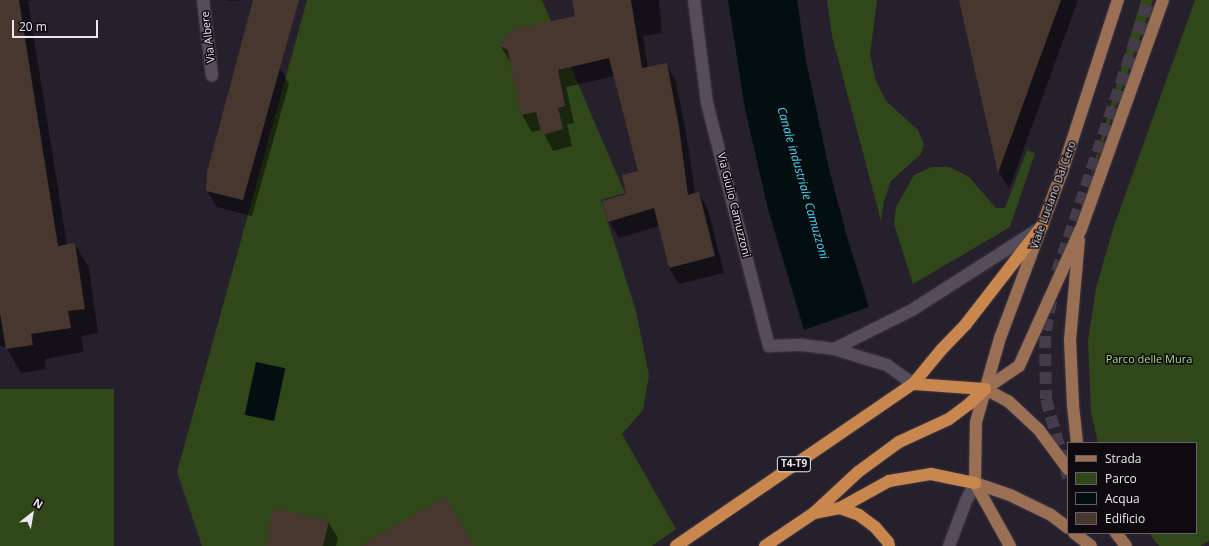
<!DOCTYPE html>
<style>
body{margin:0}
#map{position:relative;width:1209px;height:546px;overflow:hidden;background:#261f2c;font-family:"Open Sans",sans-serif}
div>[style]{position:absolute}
.green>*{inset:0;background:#304719;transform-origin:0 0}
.water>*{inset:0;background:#020e10;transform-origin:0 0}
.shadow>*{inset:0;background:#0007}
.building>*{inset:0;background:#48372f}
.primary-tunnel>*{height:12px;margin-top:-6px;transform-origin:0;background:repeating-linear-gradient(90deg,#443d49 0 12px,transparent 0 18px)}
.roads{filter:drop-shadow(0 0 1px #403a45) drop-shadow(0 0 1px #403a45)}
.street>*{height:12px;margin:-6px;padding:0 6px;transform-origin:6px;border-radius:6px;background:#554d5c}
.secondary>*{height:12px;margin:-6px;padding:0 6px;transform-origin:6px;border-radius:6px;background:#554d5c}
.primary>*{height:12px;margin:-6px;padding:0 6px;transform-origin:6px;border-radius:6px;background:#9b6f53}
.highway>*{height:12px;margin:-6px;padding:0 6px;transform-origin:6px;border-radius:6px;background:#c9864d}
span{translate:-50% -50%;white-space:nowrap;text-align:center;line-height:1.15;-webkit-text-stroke:3px #0e0a10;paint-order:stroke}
.shield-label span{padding:1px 3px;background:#0e0a10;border:1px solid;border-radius:3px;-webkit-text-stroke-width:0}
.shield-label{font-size:10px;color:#ece7f0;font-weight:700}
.street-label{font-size:11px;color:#ece7f0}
.park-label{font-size:11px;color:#a9db7d}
.water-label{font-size:12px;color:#38def5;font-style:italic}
.legend{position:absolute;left:1067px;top:442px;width:130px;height:92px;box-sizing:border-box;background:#0e0a10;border:1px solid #67626a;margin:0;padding:5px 7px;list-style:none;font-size:12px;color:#ece7f0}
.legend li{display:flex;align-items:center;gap:8px;height:20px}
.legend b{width:20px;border:1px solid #67626a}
.north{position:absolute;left:12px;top:494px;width:40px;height:40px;-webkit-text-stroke:3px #0e0a10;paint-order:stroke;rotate:31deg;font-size:11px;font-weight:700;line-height:16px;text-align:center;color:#ece7f0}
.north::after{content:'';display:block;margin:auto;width:14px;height:18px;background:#ece7f0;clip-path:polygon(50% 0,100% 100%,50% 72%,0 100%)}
.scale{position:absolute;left:12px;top:20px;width:86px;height:18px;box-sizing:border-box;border:2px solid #ece7f0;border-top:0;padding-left:5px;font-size:12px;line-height:14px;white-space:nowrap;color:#ece7f0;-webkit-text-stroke:3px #0e0a10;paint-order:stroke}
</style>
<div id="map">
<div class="green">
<div style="clip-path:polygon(307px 0,542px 0,625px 193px,601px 200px,636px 311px,649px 375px,643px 410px,622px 434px,676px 529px,652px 546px,202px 546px,177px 472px)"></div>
<div style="clip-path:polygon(827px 0,877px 0,870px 55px,876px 81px,886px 101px,918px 130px,924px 144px,921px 154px,891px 181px,884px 201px,881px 221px,832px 36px)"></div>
<div style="clip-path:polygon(1141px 0,1153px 0,1087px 188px,1132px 31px)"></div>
<div style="clip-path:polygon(1195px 0,1209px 0,1209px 541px,1200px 546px,1159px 546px,1149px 533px,1196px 533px,1196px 443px,1098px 443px,1091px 413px,1088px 341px,1096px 288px,1113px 229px)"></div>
<div style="clip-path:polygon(1027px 150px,1035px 153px,1010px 227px,913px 284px,894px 224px,896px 207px,914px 175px,932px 167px,950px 167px,969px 177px,996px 208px,1005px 208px)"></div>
<div style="left:114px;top:389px;width:157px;height:115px;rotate:90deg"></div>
</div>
<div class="water">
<div style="clip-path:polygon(728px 0,797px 0,806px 61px,829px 169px,847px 237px,869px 307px,804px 330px,768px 209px,745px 109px)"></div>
<div style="left:256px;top:362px;width:30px;height:54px;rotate:12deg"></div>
</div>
<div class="shadow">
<div style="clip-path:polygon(0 0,36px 0,28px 1px,67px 245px,75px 244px,89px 268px,98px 333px,81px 336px,84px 352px,45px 359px,46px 369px,21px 373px,6px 347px,0 346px)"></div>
<div style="clip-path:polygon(226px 0,242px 0,227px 1px)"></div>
<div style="clip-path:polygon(254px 0,273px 0,280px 68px,289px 84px,252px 216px,217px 207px,207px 191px)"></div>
<div style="clip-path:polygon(573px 0,659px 0,662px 33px,643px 36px,648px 68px,666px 64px,676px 81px,688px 144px,695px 194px,699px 193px,708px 210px,724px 273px,679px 284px,669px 268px,659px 226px,619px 238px,609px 221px,640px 172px,615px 76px,566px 87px,574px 123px,567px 124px,572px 146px,553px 151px,542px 130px,532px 132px,522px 115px,511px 63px,500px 45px,576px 17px)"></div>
<div style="clip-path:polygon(960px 0,1078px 0,1009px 189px,999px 172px)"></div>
<div style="clip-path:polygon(328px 522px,338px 538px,336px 546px,266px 546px)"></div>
</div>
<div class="building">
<div style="clip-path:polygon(0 0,19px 0,58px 246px,75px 243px,85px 309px,68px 311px,71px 328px,31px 334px,33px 345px,6px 349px,0 313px)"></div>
<div style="clip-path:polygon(253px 0,299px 0,243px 200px,206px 191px,207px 172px)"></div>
<div style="clip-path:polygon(572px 0,631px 0,642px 68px,667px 63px,679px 127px,688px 195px,699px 192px,715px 256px,669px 268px,654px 208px,608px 222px,602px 201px,626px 194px,622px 175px,638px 171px,609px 58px,558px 70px,565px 106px,558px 108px,563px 129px,542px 135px,536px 112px,521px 115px,508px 50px,499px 45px,512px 30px,575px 16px)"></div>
<div style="clip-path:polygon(959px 0,1061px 0,998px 173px)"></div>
<div style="clip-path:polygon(445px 497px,474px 546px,360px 546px)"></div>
<div style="clip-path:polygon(274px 508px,329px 521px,323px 546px,265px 546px)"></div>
</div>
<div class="primary-tunnel">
<div style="left:1057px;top:272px;width:287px;rotate:-71.3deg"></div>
<div style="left:1051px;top:301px;width:36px;rotate:100deg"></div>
<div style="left:1045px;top:336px;width:63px;rotate:89.1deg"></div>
<div style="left:1046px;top:399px;width:82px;rotate:74.4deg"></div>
</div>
<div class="roads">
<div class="street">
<div style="left:203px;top:0;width:76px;rotate:83.2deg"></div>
<div style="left:694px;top:0;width:104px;rotate:82.8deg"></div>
<div style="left:707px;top:103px;width:251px;rotate:75.7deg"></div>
<div style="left:769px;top:346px;width:33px;rotate:-2deg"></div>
<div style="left:802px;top:345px;width:32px;rotate:7deg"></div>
<div style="left:834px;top:349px;width:55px;rotate:16.8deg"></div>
<div style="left:887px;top:365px;width:32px;rotate:36deg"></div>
<div style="left:834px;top:349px;width:87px;rotate:-26.6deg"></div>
<div style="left:912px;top:310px;width:152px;rotate:-32.6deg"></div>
</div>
<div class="secondary">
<div style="left:949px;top:546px;width:48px;rotate:-69.3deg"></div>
<div style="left:966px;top:501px;width:20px;rotate:-63deg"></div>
</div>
<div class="primary">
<div style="left:985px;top:389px;width:41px;rotate:-34.1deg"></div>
<div style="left:1019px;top:366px;width:150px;rotate:-65.7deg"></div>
<div style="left:1081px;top:229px;width:243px;rotate:-70.3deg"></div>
<div style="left:985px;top:389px;width:26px;rotate:28deg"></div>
<div style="left:1008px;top:401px;width:42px;rotate:43.1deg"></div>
<div style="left:1039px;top:430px;width:49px;rotate:53.4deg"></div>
<div style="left:1077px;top:443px;width:39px;rotate:-96deg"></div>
<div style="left:1073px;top:404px;width:64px;rotate:-92.7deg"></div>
<div style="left:1070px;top:340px;width:100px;rotate:-84.9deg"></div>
<div style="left:975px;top:483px;width:37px;rotate:19deg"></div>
<div style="left:1010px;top:495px;width:46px;rotate:26deg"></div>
<div style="left:1051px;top:515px;width:21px;rotate:37deg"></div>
<div style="left:1074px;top:533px;width:21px;rotate:37deg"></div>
<div style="left:1116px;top:533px;width:16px;rotate:52deg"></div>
<div style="left:1010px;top:546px;width:72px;rotate:-119.1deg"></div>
<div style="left:975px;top:483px;width:61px;rotate:-89.1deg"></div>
<div style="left:976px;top:422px;width:87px;rotate:-74.1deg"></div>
<div style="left:1000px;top:338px;width:177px;rotate:-69.5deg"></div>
<div style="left:1062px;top:172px;width:181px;rotate:-72deg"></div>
</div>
<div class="highway">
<div style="left:913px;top:384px;width:72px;rotate:4deg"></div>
<div style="left:840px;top:508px;width:20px;rotate:20deg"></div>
<div style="left:859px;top:515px;width:20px;rotate:37deg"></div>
<div style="left:875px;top:527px;width:20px;rotate:49deg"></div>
<div style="left:888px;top:542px;width:4px;rotate:76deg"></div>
<div style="left:814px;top:513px;width:60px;rotate:-43deg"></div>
<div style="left:858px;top:472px;width:51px;rotate:-36.2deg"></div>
<div style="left:899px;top:442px;width:55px;rotate:-24.7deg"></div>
<div style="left:949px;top:419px;width:25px;rotate:-37deg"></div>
<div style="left:969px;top:404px;width:22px;rotate:-43deg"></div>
<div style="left:676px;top:546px;width:287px;rotate:-34.4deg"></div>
<div style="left:913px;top:384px;width:45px;rotate:-50.4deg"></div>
<div style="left:942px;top:349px;width:35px;rotate:-46deg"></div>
<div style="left:966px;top:324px;width:124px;rotate:-52.2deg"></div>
<div style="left:765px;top:546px;width:59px;rotate:-34deg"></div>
<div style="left:814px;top:513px;width:26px;rotate:-11deg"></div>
<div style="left:840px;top:508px;width:56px;rotate:-28.9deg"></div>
<div style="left:889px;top:481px;width:43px;rotate:-9.5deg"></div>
<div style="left:931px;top:474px;width:45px;rotate:11.6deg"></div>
</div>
</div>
<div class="shield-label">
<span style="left:794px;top:464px">T4-T9</span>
</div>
<div class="street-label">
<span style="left:208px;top:37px;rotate:-97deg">Via Albere</span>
<span style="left:1053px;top:195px;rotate:-70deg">Viale Luciano Dal Cero</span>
<span style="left:734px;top:205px;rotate:76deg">Via Giulio Camuzzoni</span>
</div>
<div class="park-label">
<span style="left:1149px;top:359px">Parco delle Mura</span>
</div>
<div class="water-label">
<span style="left:803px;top:183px;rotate:74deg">Canale industriale Camuzzoni</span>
</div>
<ul class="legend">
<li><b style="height:5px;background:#9b6f53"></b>Strada</li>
<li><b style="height:11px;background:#304719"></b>Parco</li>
<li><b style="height:11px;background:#020e10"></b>Acqua</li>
<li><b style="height:11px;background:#48372f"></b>Edificio</li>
</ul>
<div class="north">N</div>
<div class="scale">20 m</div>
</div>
